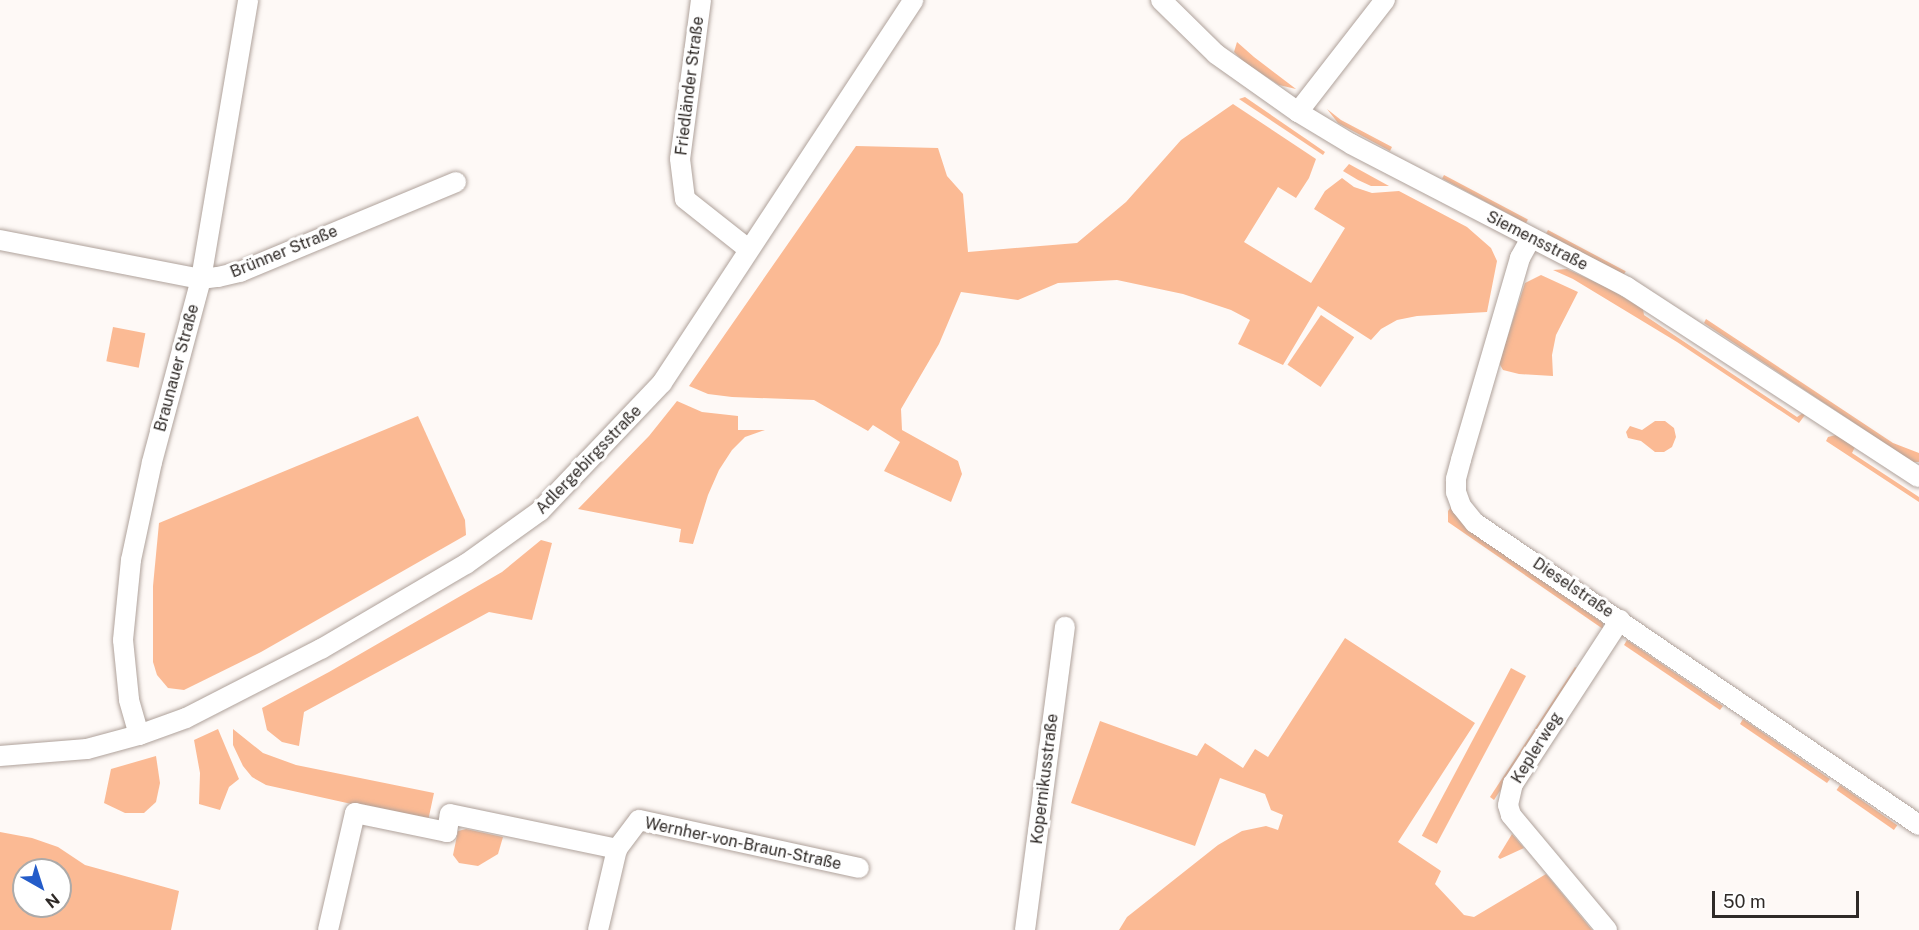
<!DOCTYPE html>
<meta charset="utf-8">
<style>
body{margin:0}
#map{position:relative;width:1919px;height:930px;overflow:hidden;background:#fef9f6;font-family:"Public Sans",sans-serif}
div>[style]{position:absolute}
.green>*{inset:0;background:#fbba94;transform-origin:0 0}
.roads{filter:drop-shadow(0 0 2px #afa29b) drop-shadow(0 0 2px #afa29b)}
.minor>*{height:20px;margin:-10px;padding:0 10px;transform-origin:10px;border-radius:10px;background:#fff}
span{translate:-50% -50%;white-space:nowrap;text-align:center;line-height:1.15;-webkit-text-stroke:6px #fff;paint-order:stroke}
.street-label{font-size:16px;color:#2f2a27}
.north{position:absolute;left:12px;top:858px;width:60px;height:60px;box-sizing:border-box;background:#fff;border:2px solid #acaaa9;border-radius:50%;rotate:141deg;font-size:16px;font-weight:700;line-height:24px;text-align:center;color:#2f2a27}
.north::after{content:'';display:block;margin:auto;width:21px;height:27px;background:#245cc9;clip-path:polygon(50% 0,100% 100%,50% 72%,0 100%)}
.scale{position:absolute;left:1712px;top:891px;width:147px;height:27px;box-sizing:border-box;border:3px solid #2f2a27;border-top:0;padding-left:8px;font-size:18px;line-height:21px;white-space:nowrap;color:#2f2a27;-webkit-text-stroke:4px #fff;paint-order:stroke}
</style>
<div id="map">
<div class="green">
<div style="clip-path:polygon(1237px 42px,1254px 57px,1296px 89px,1279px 85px,1244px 62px,1234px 52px)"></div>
<div style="clip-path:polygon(1245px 97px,1325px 152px,1323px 155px,1239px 99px)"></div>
<div style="clip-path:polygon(1233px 104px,1316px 159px,1309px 178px,1296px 198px,1278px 187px,1244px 242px,1311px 283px,1345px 228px,1314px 209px,1325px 191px,1342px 178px,1354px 187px,1372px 193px,1399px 191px,1467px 227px,1491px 248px,1497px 261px,1487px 312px,1417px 316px,1397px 320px,1381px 329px,1371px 340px,1318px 306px,1283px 365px,1238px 344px,1250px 320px,1231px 310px,1183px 294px,1117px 280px,1058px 283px,1018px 300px,961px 292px,939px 344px,901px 409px,902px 430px,958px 461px,962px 474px,951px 502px,884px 471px,900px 442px,873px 425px,868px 431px,814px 400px,732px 397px,708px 394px,689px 386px,856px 146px,938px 148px,947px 176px,963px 194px,968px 252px,1077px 243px,1126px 202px,1181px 140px)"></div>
<div style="clip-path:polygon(1327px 109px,1341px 120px,1392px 147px,1390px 151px,1338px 123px)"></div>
<div style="clip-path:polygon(1349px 164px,1389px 186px,1371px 186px,1358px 180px,1343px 171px)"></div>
<div style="left:1444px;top:175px;width:95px;height:4px;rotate:28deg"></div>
<div style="left:1548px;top:230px;width:88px;height:4px;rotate:28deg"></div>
<div style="clip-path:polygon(1567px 269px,1608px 288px,1643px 309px,1644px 315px,1797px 417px,1803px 413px,1805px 415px,1799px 423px,1677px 342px,1573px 279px,1553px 270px)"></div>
<div style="clip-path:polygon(1541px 275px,1578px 292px,1556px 335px,1552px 355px,1553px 376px,1519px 374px,1503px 370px,1499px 363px,1525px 283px)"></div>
<div style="left:1321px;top:315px;width:40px;height:60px;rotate:34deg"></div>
<div style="clip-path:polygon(1706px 319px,1893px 443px,1919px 453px,1919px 462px,1913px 462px,1704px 323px)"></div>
<div style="left:113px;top:327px;width:33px;height:35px;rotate:11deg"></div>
<div style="clip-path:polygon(677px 401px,702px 412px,738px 416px,738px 430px,765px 430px,745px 437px,732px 450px,719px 470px,708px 495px,693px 544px,679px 542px,681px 529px,578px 509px,649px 436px)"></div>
<div style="clip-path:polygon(418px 416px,465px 520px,466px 535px,261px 652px,184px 690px,168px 688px,157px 675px,153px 662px,153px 586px,159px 523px)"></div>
<div style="clip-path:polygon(1655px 421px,1665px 421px,1674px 428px,1676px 437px,1672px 447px,1664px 452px,1655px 452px,1641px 441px,1628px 438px,1626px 432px,1630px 426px,1642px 430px)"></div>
<div style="clip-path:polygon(1836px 435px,1855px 447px,1852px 453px,1919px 497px,1919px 502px,1826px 441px,1828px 437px)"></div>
<div style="clip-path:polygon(1451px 507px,1466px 528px,1603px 623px,1603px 629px,1448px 522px,1448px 511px)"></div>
<div style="clip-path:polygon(541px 540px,552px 543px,532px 620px,489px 612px,304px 712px,299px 746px,282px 742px,267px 730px,262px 708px,329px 672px,502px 572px)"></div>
<div style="clip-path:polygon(1345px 638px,1475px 723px,1398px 842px,1441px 871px,1435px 884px,1464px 915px,1474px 917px,1546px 874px,1592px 930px,1119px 930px,1127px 917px,1218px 845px,1242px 831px,1266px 826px,1278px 830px,1283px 815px,1271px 810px,1265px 794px,1220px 778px,1195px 846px,1071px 803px,1100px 721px,1197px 756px,1205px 743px,1243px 768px,1255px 749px,1268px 757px)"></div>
<div style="clip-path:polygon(1627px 640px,1723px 706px,1720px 710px,1624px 645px)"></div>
<div style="clip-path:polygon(1575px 667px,1580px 670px,1494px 800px,1490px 797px)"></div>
<div style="left:1511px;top:668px;width:17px;height:190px;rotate:28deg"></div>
<div style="clip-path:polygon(1743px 719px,1830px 779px,1827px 783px,1740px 724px)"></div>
<div style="clip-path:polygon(218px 729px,239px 779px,229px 787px,220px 810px,199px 804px,200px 773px,194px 740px)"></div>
<div style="clip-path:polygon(233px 729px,263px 753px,296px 765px,434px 793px,428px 821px,266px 785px,252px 777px,243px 766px,233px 745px)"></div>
<div style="clip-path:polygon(156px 756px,160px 783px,156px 802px,144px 813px,125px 813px,104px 803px,111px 769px)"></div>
<div style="left:1840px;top:785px;width:70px;height:6px;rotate:35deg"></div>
<div style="clip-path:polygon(466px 829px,503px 837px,498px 854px,478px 866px,459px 863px,453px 855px,458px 831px)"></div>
<div style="clip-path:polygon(evenodd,0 832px,32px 838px,58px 847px,85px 865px,179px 891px,171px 930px,0 930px,0 832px,24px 870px,60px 870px,60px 906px,24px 906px,24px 870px)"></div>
<div style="clip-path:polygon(1512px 834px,1524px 848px,1500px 859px,1498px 857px)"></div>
</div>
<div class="roads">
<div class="minor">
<div style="left:701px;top:0;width:160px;rotate:97.5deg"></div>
<div style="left:680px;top:159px;width:40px;rotate:82.9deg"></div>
<div style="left:685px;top:199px;width:80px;rotate:38.4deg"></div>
<div style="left:1161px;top:0;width:77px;rotate:44.5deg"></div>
<div style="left:1216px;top:54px;width:100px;rotate:35.3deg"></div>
<div style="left:1298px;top:112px;width:62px;rotate:31.1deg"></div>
<div style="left:1351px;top:144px;width:311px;rotate:27.4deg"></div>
<div style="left:1627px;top:287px;width:348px;rotate:33.1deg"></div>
<div style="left:1298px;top:112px;width:142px;rotate:-52.2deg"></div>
<div style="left:1531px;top:238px;width:23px;rotate:119deg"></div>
<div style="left:1520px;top:258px;width:210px;rotate:106.3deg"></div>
<div style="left:1461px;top:460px;width:20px;rotate:105deg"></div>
<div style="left:1456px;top:479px;width:13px;rotate:90deg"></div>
<div style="left:1456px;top:492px;width:15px;rotate:70deg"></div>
<div style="left:1461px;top:506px;width:22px;rotate:51deg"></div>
<div style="left:1475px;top:523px;width:537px;rotate:34.22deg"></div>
<div style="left:0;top:240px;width:205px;rotate:11deg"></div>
<div style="left:201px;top:279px;width:17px;rotate:-7deg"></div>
<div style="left:218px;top:277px;width:23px;rotate:-13deg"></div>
<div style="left:240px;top:272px;width:234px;rotate:-22.6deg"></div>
<div style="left:139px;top:735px;width:37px;rotate:-106deg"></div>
<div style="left:129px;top:699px;width:59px;rotate:-95.8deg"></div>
<div style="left:123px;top:640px;width:80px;rotate:-84.3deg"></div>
<div style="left:131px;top:560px;width:100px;rotate:-77.9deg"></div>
<div style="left:152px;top:462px;width:189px;rotate:-75deg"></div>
<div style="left:201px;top:279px;width:283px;rotate:-80.4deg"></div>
<div style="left:0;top:756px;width:87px;rotate:-4.6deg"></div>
<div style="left:87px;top:749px;width:54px;rotate:-15.1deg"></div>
<div style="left:139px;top:735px;width:50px;rotate:-19.9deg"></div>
<div style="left:186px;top:718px;width:152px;rotate:-27.1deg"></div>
<div style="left:321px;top:649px;width:168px;rotate:-30.4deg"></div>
<div style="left:466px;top:564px;width:91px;rotate:-35.6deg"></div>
<div style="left:540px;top:511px;width:177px;rotate:-46.4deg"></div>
<div style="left:662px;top:383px;width:458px;rotate:-56.7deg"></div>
<div style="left:328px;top:930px;width:120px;rotate:-77deg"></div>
<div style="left:355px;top:813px;width:94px;rotate:11.7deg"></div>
<div style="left:447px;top:832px;width:18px;rotate:-81deg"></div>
<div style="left:450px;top:814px;width:171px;rotate:11.8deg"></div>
<div style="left:598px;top:930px;width:83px;rotate:-76.8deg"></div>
<div style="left:617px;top:849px;width:36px;rotate:-53deg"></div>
<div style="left:639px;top:820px;width:225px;rotate:12.3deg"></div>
<div style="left:1025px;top:930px;width:306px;rotate:-82.5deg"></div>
<div style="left:1607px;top:930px;width:150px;rotate:-129.9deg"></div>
<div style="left:1511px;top:815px;width:10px;rotate:-107deg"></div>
<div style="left:1508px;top:805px;width:22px;rotate:-77deg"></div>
<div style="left:1513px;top:784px;width:196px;rotate:-56.9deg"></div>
</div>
</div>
<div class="street-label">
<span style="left:690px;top:86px;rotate:-83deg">Friedländer Straße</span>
<span style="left:1537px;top:241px;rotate:27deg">Siemensstraße</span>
<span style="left:284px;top:252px;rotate:-22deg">Brünner Straße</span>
<span style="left:177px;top:368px;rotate:-75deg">Braunauer Straße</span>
<span style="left:589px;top:460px;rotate:-46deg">Adlergebirgsstraße</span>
<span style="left:1573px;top:588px;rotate:34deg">Dieselstraße</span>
<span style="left:1537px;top:748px;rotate:-58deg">Keplerweg</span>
<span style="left:1045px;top:779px;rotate:-83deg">Kopernikusstraße</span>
<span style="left:743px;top:844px;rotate:12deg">Wernher-von-Braun-Straße</span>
</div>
<div class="north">N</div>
<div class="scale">50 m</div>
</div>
